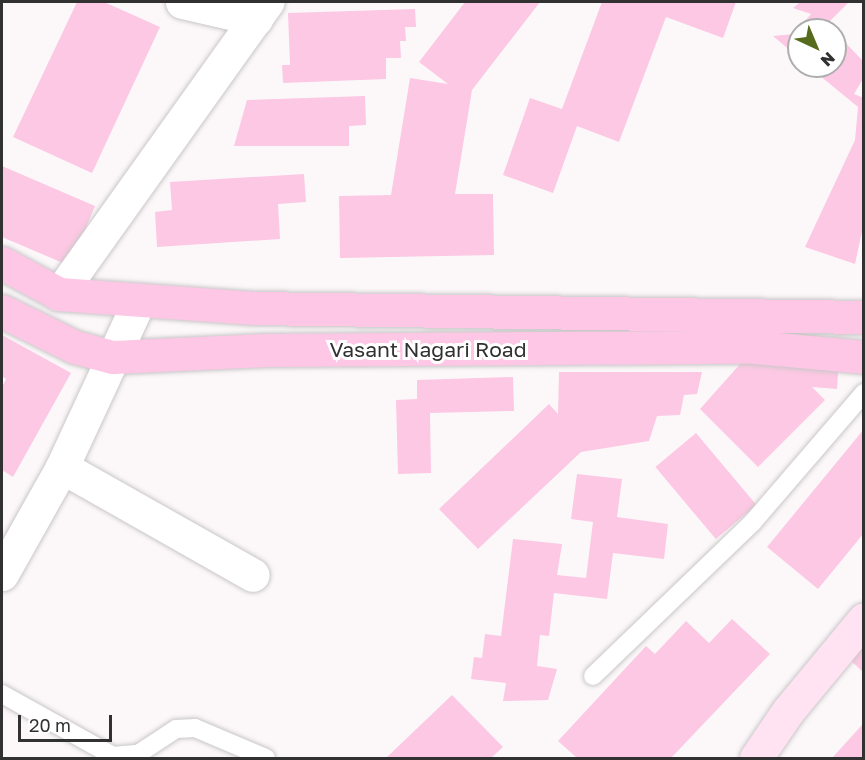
<!DOCTYPE html>
<style>
body{margin:0}
#map{position:relative;width:865px;height:760px;overflow:hidden;background:#fcf8fa;font-family:"Golos Text",sans-serif}
div>[style]{position:absolute}
.building>*{inset:0;background:#fcc8e3;transform-origin:0 0}
.roads{filter:drop-shadow(0 0 2px #cac7c8) drop-shadow(0 0 2px #cac7c8)}
.lane>*{height:18px;margin:-9px;padding:0 9px;transform-origin:9px;border-radius:9px;background:#fff}
.street>*{height:33px;margin:-16.5px;padding:0 16.5px;transform-origin:16.5px;border-radius:16.5px;background:#fff}
.secondary>*{height:33px;margin:-16.5px;padding:0 16.5px;transform-origin:16.5px;border-radius:16.5px;background:#ffe3f2}
.primary>*{height:33px;margin:-16.5px;padding:0 16.5px;transform-origin:16.5px;border-radius:16.5px;background:#fec7e6}
span{translate:-50% -50%;white-space:nowrap;text-align:center;line-height:1.15;-webkit-text-stroke:6px #fff;paint-order:stroke}
.street-label{font-size:21px;color:#323131}
.frame{position:absolute;inset:0;border:3px solid #323131;pointer-events:none}
.north{position:absolute;left:787px;top:18px;width:60px;height:60px;box-sizing:border-box;background:#fff;border:2px solid #adadad;border-radius:50%;rotate:136deg;font-size:16px;font-weight:700;line-height:24px;text-align:center;color:#323131}
.north::after{content:'';display:block;margin:auto;width:21px;height:27px;background:#566c1c;clip-path:polygon(50% 0,100% 100%,50% 72%,0 100%)}
.scale{position:absolute;left:18px;top:715px;width:94px;height:27px;box-sizing:border-box;border:3px solid #323131;border-top:0;padding-left:8px;font-size:18px;line-height:21px;white-space:nowrap;color:#323131;-webkit-text-stroke:4px #fff;paint-order:stroke}
</style>
<div id="map">
<div class="building">
<div style="clip-path:polygon(77px 2px,104px 2px,160px 27px,92px 173px,13px 137px)"></div>
<div style="clip-path:polygon(465px 2px,540px 2px,472px 90px,455px 194px,493px 194px,494px 255px,340px 258px,339px 196px,391px 195px,410px 78px,448px 84px,419px 62px)"></div>
<div style="clip-path:polygon(602px 2px,736px 2px,723px 38px,666px 17px,619px 142px,577px 126px,553px 193px,503px 175px,530px 98px,562px 109px)"></div>
<div style="clip-path:polygon(800px 2px,849px 2px,827px 24px,833px 30px,799px 30px,799px 58px,773px 36px,794px 34px,811px 14px,793px 8px)"></div>
<div style="clip-path:polygon(415px 9px,416px 27px,405px 27px,406px 41px,400px 41px,401px 58px,386px 58px,386px 79px,283px 83px,282px 65px,290px 65px,288px 13px)"></div>
<div style="clip-path:polygon(835px 32px,864px 62px,864px 77px,854px 94px,864px 98px,864px 222px,855px 264px,805px 247px,855px 140px,858px 107px,808px 66px,835px 66px)"></div>
<div style="clip-path:polygon(365px 96px,366px 125px,349px 126px,349px 146px,234px 146px,247px 100px)"></div>
<div style="clip-path:polygon(2px 166px,95px 206px,70px 266px,2px 237px)"></div>
<div style="clip-path:polygon(304px 174px,306px 202px,278px 204px,280px 239px,157px 247px,155px 212px,172px 210px,170px 182px)"></div>
<div style="clip-path:polygon(2px 335px,71px 373px,13px 477px,2px 470px,2px 387px,6px 379px,2px 376px)"></div>
<div style="clip-path:polygon(839px 360px,837px 389px,812px 387px,825px 400px,758px 467px,700px 409px,741px 363px)"></div>
<div style="clip-path:polygon(559px 372px,702px 372px,697px 394px,684px 395px,680px 415px,657px 416px,649px 441px,581px 452px,478px 549px,439px 509px,549px 404px,558px 414px)"></div>
<div style="clip-path:polygon(513px 377px,514px 411px,430px 413px,431px 473px,398px 474px,396px 400px,417px 399px,417px 380px)"></div>
<div style="clip-path:polygon(864px 429px,864px 533px,818px 589px,767px 547px)"></div>
<div style="left:696px;top:433px;width:94px;height:53px;rotate:50deg"></div>
<div style="clip-path:polygon(577px 474px,622px 479px,617px 517px,668px 524px,664px 559px,613px 553px,607px 599px,554px 593px,549px 636px,540px 635px,537px 666px,557px 669px,548px 700px,503px 701px,506px 683px,471px 679px,474px 657px,482px 658px,485px 634px,501px 636px,513px 539px,562px 544px,557px 575px,586px 578px,593px 522px,571px 519px)"></div>
<div style="clip-path:polygon(732px 619px,770px 654px,671px 758px,577px 758px,558px 741px,646px 646px,655px 654px,686px 621px,709px 643px)"></div>
<div style="clip-path:polygon(864px 642px,864px 673px,848px 658px)"></div>
<div style="clip-path:polygon(452px 695px,503px 747px,491px 758px,386px 758px)"></div>
<div style="clip-path:polygon(862px 725px,864px 758px,832px 758px)"></div>
</div>
<div class="roads">
<div class="lane">
<div style="left:593px;top:676px;width:221px;rotate:-43.9deg"></div>
<div style="left:752px;top:523px;width:172px;rotate:-49.3deg"></div>
<div style="left:2px;top:694px;width:127px;rotate:29.2deg"></div>
<div style="left:113px;top:756px;width:25px;rotate:-5deg"></div>
<div style="left:138px;top:754px;width:45px;rotate:-33.3deg"></div>
<div style="left:176px;top:729px;width:19px;rotate:-3deg"></div>
<div style="left:195px;top:728px;width:77px;rotate:22.9deg"></div>
</div>
<div class="street">
<div style="left:182px;top:2px;width:76px;rotate:12.9deg"></div>
<div style="left:59px;top:294px;width:359px;rotate:-54.5deg"></div>
<div style="left:62px;top:467px;width:219px;rotate:29.5deg"></div>
<div style="left:2px;top:574px;width:123px;rotate:-60.7deg"></div>
<div style="left:62px;top:467px;width:183px;rotate:-65.1deg"></div>
</div>
<div class="secondary">
<div style="left:756px;top:758px;width:57px;rotate:-55.8deg"></div>
<div style="left:788px;top:711px;width:119px;rotate:-50.4deg"></div>
</div>
<div class="primary">
<div style="left:2px;top:263px;width:65px;rotate:28.5deg"></div>
<div style="left:59px;top:294px;width:195px;rotate:4.1deg"></div>
<div style="left:253px;top:308px;width:611px;rotate:0.84deg"></div>
<div style="left:2px;top:311px;width:81px;rotate:26.3deg"></div>
<div style="left:75px;top:347px;width:39px;rotate:15deg"></div>
<div style="left:113px;top:357px;width:153px;rotate:-2.6deg"></div>
<div style="left:266px;top:350px;width:489px;rotate:-0.4deg"></div>
<div style="left:755px;top:347px;width:109px;rotate:5.2deg"></div>
</div>
</div>
<div class="street-label">
<span style="left:428px;top:349px">Vasant Nagari Road</span>
</div>
<div class="frame"></div>
<div class="north">N</div>
<div class="scale">20 m</div>
</div>
